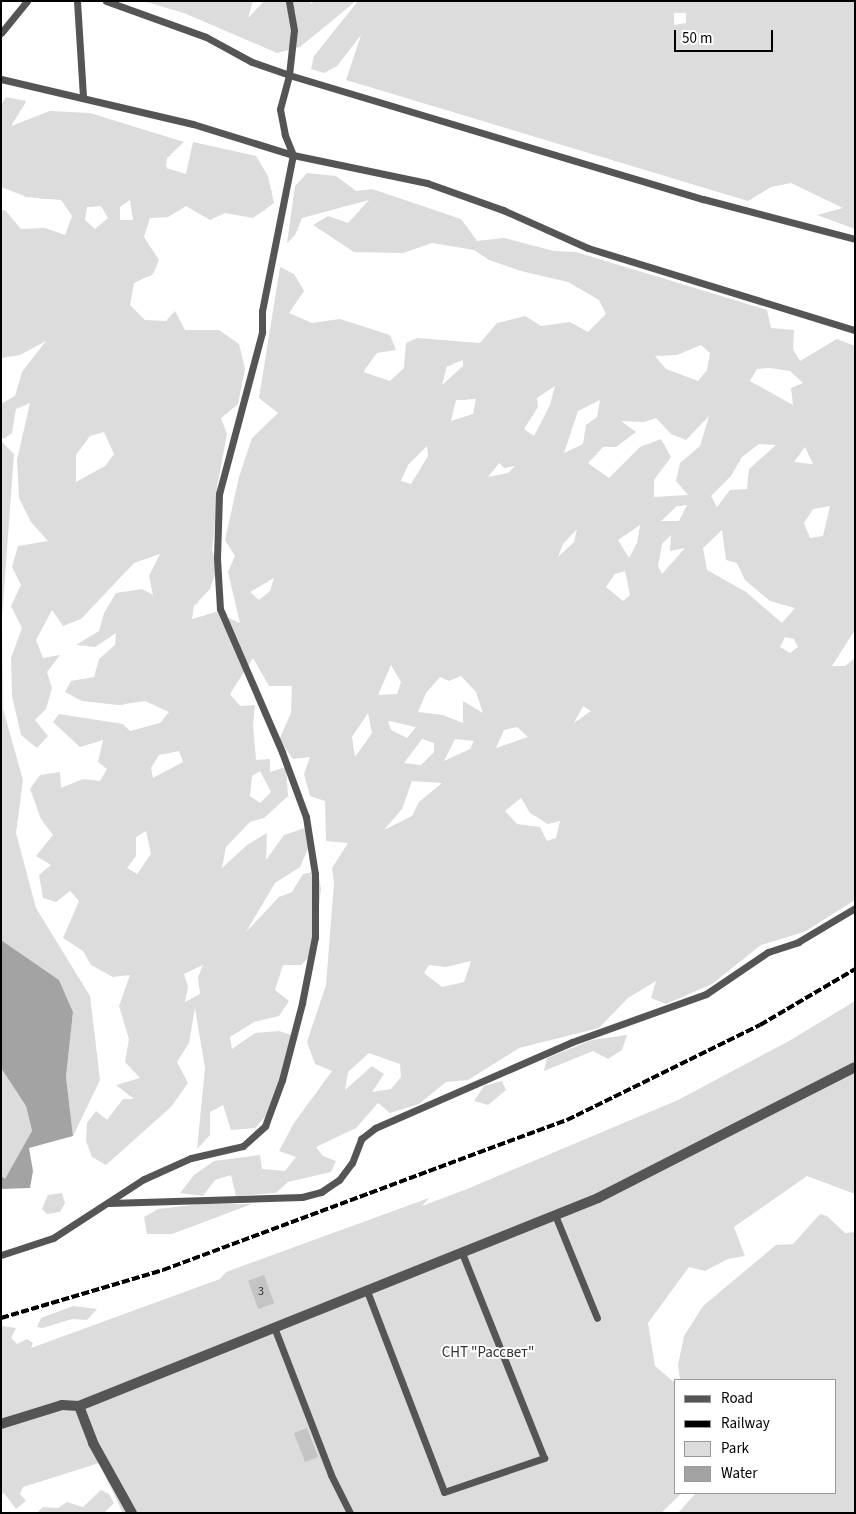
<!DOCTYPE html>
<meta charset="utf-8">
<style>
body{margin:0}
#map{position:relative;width:856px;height:1514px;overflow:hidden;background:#fff;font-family:"Source Sans 3",sans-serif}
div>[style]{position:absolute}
.green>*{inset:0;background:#dcdcdc}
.water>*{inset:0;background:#a3a3a3}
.building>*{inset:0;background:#c4c4c4;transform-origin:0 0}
.service>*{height:7px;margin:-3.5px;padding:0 3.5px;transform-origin:3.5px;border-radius:3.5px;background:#555}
.minor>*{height:10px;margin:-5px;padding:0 5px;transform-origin:5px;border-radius:5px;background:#555}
.rail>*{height:4px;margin-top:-2px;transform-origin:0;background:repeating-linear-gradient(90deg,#000 0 8px,transparent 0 10.5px)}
span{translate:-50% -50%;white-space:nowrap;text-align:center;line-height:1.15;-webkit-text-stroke:4px #fff;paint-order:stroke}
.number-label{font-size:12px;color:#313131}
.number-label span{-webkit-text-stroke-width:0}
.park-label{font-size:15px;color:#333}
.frame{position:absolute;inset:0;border:2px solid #000;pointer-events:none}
.legend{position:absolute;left:674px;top:1379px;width:162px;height:115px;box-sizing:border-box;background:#fff;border:1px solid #999;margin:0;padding:6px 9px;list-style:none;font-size:15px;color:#000}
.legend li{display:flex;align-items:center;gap:10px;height:25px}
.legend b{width:25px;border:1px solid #999}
.scale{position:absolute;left:674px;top:30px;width:99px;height:22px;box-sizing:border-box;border:2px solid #000;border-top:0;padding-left:6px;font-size:15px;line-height:18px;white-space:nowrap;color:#000;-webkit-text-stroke:4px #fff;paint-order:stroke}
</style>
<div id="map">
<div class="green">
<div style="clip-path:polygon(143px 1px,253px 1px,248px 18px,264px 1px,310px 1px,311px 4px,314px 1px,356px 1px,300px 47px,277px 53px,184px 13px)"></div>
<div style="clip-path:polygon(evenodd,358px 1px,855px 1px,855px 229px,817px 215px,843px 208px,791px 183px,771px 187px,748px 201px,346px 80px,361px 35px,337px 66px,324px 73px,311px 69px,314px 56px,358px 1px,674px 13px,686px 13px,686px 23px,674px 25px,674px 13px)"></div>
<div style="clip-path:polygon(evenodd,6px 97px,26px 101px,11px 126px,50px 111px,90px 113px,184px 142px,167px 158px,166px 168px,186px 174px,193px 142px,256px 156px,268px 176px,274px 203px,253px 218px,225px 213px,210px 220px,186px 206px,168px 217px,150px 218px,144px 237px,159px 260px,153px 274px,134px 283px,130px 305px,145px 320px,166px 321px,175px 311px,185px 330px,219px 330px,239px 344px,245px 369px,238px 404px,221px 418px,227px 434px,217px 487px,222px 504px,216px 512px,212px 550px,218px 566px,210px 589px,194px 606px,192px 619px,216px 612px,240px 623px,228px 572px,235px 556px,225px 540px,239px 477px,252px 438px,278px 413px,259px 398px,280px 267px,294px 274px,304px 291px,289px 313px,312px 323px,340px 319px,390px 335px,396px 350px,377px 353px,363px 372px,390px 381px,404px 368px,406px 343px,417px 338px,480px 343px,497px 323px,525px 316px,541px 326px,570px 322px,588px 332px,606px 314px,599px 300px,568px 282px,521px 271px,489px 260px,474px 250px,432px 243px,403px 253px,354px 252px,313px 225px,328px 216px,348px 223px,369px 200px,302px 218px,295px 235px,287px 243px,295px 186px,307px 173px,336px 176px,356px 191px,372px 189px,461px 219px,477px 241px,504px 238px,554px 251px,576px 252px,767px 310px,771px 328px,794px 330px,793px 349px,800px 361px,837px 339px,855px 346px,855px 630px,832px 666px,845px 666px,855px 658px,855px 900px,804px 932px,761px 945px,712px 984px,666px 1004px,651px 998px,656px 981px,628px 998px,599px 1028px,519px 1048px,468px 1080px,446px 1082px,419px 1104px,390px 1113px,378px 1103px,356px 1128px,316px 1147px,323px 1156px,336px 1161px,331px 1172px,288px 1182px,276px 1193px,236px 1196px,231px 1175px,215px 1180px,203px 1196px,180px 1193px,194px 1175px,214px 1161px,260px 1155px,262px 1169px,285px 1171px,296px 1157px,279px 1151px,294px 1123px,332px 1071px,315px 1064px,307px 1042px,326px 985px,334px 883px,332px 868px,348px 843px,326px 841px,325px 801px,310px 796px,304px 774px,310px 757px,293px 759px,279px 740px,291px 713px,292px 686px,269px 686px,253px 658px,230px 694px,240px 706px,255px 705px,253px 725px,256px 760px,270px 759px,270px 772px,286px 767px,288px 796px,264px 818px,250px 822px,226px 847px,222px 868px,247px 845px,267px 833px,266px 860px,284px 835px,305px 828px,313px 837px,300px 867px,275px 883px,246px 932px,279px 897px,292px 892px,303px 874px,318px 871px,321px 889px,314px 952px,301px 965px,283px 965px,275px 990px,289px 1001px,279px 1016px,254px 1022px,230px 1037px,232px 1049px,255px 1033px,279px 1031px,291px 1035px,272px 1109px,255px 1128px,231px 1130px,223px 1105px,210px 1112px,210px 1135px,197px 1149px,205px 1068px,195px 1008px,189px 1043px,177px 1062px,188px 1083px,171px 1107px,106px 1165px,92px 1157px,86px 1141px,87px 1123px,96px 1111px,107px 1120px,123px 1099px,134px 1099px,116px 1085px,140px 1078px,125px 1062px,129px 1039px,119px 1006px,130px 975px,113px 977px,91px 965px,83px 951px,63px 938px,79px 901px,70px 891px,56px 902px,43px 898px,39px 875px,51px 865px,36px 856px,53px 835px,41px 819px,30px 789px,40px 775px,60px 772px,61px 788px,83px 779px,100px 781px,107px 769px,98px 762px,103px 740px,80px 747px,53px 722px,59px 714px,123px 724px,130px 731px,160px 723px,169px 712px,145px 701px,118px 705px,82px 701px,65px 692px,71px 681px,94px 677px,99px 659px,115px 645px,116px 633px,95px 647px,76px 645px,99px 631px,104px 613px,116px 593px,142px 589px,153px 595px,149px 576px,160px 554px,134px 563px,81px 619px,63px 626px,52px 610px,36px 640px,43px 658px,60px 655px,47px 672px,52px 688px,46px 709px,35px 720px,48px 736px,37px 748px,21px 735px,12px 696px,11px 658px,22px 628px,11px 606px,21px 585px,12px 567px,18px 546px,48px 541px,31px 522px,19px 498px,17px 460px,30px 403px,16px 409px,12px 433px,4px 439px,1px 436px,1px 404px,15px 396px,22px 372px,46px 341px,20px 355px,1px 358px,1px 211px,5px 210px,21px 229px,45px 228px,65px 235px,72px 216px,61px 200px,27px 197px,1px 187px,1px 105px,6px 97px,130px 200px,133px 220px,120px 220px,120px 207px,130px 200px,6px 97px,101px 206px,108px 218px,95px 229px,85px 220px,87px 207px,101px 206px,6px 97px,701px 345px,710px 353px,707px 370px,698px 381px,666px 369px,655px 356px,677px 355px,701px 345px,6px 97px,463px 360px,463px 366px,442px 385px,447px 366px,463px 360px,6px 97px,770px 368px,790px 371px,803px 383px,791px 388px,793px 405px,750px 381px,757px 369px,770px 368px,6px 97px,555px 386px,550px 405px,534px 436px,524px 429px,538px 407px,537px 398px,555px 386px,6px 97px,476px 399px,473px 414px,451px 421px,456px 400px,476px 399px,6px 97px,600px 400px,597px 417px,586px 425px,583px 444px,564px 453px,578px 411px,600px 400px,6px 97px,709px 416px,700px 446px,680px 463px,676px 481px,688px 495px,654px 497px,654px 480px,671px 457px,661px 439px,640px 447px,609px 478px,588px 463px,603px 447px,616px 447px,636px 432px,621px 421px,644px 422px,656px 418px,671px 434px,686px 440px,709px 416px,6px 97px,104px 432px,114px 454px,105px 466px,76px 482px,76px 455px,90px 436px,104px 432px,6px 97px,759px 444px,776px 445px,749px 469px,747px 489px,730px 490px,717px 507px,711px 496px,731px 476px,742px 457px,759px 444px,6px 97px,427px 446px,428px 456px,411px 484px,401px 481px,408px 465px,427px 446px,6px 97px,805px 447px,813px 464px,812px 464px,794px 462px,805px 447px,6px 97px,499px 463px,504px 468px,515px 466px,508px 473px,488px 477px,499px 463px,6px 97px,687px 505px,679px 521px,661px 521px,677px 506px,687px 505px,6px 97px,830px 506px,823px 536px,810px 538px,804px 523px,813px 509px,830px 506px,6px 97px,640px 525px,637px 543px,629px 558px,618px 540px,640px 525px,6px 97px,577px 529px,574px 542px,558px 557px,563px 544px,577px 529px,6px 97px,722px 530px,726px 560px,737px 563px,745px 580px,770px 601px,795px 608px,782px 623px,746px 592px,707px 570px,703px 548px,722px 530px,6px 97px,671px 535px,670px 551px,685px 548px,662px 574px,658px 566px,662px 544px,671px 535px,6px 97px,625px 571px,630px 595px,623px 601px,606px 587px,615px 574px,625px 571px,6px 97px,274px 578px,270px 591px,259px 600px,250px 592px,274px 578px,6px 97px,785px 637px,794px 639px,798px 647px,790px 653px,780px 647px,785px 637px,6px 97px,391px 665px,401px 682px,397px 694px,378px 695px,391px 665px,6px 97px,461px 676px,476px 692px,483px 713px,463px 701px,463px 723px,443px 715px,418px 712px,426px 693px,440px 677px,449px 681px,461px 676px,6px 97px,583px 706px,591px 711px,574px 723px,583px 706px,6px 97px,368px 713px,372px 733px,355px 757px,352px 737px,368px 713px,6px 97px,388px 721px,389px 721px,416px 727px,407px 738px,391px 730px,388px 721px,6px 97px,517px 727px,528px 737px,496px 748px,504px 730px,517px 727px,6px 97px,422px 739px,434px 743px,434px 752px,421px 765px,404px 763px,422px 739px,6px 97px,455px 739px,474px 741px,470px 749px,444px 761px,455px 739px,6px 97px,179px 751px,183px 762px,153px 778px,151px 768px,159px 755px,179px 751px,6px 97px,260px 771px,271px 792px,260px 803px,250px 796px,252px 776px,260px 771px,6px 97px,412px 781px,442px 783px,419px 802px,412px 816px,384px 830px,402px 809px,412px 781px,6px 97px,521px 798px,530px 813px,548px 824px,560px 821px,556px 838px,547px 841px,540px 827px,517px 824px,505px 811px,521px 798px,6px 97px,146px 831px,151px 854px,137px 874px,127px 868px,136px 856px,136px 837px,146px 831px,6px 97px,471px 961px,464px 982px,442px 987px,424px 973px,429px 965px,446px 967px,471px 961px,6px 97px,203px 965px,198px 977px,200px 994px,185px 1002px,188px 987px,184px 974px,203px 965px,6px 97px,369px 1053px,400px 1064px,401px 1077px,391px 1089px,372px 1092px,384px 1074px,372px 1066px,345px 1090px,348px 1072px,369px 1053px)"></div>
<div style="clip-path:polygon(1px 441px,14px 454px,2px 618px,3px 709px,23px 780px,16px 833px,36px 908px,90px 996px,100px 1080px,73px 1136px,66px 1077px,73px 1012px,59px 980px,1px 940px)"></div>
<div style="clip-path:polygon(855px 1001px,855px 1194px,807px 1176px,734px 1227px,745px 1256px,728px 1259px,705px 1271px,689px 1267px,648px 1323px,655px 1366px,675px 1383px,675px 1493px,682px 1493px,661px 1513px,123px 1513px,99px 1463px,23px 1487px,20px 1494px,26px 1501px,16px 1509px,4px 1493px,1px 1494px,1px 1326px,16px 1328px,11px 1338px,17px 1344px,27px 1339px,33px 1343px,31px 1348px,220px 1279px,226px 1272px,429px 1198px,422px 1206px,467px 1189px,678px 1100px,789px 1041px)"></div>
<div style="clip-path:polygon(627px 1035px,622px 1050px,608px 1059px,593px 1051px,544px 1071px,547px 1058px,592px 1040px)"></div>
<div style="clip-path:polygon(1px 1068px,26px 1106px,32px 1132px,5px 1180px,1px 1176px)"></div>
<div style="clip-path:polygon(502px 1081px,506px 1090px,488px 1105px,474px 1101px,484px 1086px)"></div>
<div style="clip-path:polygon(62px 1193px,65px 1203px,60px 1212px,47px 1214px,42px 1209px,48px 1195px)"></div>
<div style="clip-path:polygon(201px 1204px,252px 1204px,172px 1234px,147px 1234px,144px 1217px,158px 1209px)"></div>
<div style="clip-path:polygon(820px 1214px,827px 1216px,845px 1233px,855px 1232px,855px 1513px,678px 1513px,696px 1493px,835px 1493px,835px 1380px,680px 1380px,678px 1365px,684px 1336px,703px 1306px,776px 1245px,793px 1244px)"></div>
<div style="clip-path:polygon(73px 1306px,97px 1309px,87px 1320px,72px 1319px,43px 1328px,37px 1327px,41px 1318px)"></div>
<div style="clip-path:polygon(101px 1490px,109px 1494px,114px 1503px,104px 1513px,37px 1513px,43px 1507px,58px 1508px,67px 1502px,83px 1507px)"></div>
</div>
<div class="water">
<div style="clip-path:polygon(1px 940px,59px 980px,73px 1012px,66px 1077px,73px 1136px,29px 1148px,33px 1171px,30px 1188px,1px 1189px,1px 1176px,5px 1179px,32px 1131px,26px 1106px,1px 1068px)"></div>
</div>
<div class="building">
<div style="left:264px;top:1275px;width:30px;height:17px;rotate:70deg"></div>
<div style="left:307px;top:1428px;width:31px;height:14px;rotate:69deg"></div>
</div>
<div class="service">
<div style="left:77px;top:1px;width:96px;rotate:86.4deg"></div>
<div style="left:106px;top:1px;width:106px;rotate:19.8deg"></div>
<div style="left:206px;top:37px;width:52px;rotate:28.5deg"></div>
<div style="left:252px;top:62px;width:39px;rotate:19deg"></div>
<div style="left:289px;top:75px;width:432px;rotate:16.7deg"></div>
<div style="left:703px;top:199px;width:157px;rotate:14.7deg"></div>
<div style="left:1px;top:33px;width:41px;rotate:-50.9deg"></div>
<div style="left:1px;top:79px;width:197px;rotate:13.2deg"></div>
<div style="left:193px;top:124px;width:105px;rotate:17.2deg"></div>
<div style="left:293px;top:155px;width:137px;rotate:11.8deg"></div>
<div style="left:427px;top:183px;width:81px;rotate:19.6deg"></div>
<div style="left:503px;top:210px;width:93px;rotate:24.1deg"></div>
<div style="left:588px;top:248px;width:279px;rotate:17.1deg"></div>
<div style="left:109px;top:1203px;width:193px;rotate:-1.8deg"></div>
<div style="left:302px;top:1197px;width:20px;rotate:-15deg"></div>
<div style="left:321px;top:1192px;width:22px;rotate:-34deg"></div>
<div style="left:339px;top:1180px;width:21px;rotate:-53deg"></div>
<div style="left:352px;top:1163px;width:26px;rotate:-69deg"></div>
<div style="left:361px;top:1139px;width:18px;rotate:-38deg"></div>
<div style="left:375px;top:1128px;width:215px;rotate:-23.6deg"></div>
<div style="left:572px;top:1042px;width:142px;rotate:-19.7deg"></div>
<div style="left:706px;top:994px;width:75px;rotate:-34.1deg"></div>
<div style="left:768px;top:952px;width:32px;rotate:-18deg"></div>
<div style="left:798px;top:942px;width:66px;rotate:-30.8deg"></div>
<div style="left:555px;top:1215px;width:111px;rotate:67.8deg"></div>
<div style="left:1px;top:1255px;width:55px;rotate:-18.1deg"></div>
<div style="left:53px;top:1238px;width:108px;rotate:-33deg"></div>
<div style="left:144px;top:1179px;width:51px;rotate:-24.1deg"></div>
<div style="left:191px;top:1158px;width:53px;rotate:-13deg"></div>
<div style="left:243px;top:1146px;width:30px;rotate:-42deg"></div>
<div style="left:265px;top:1126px;width:49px;rotate:-69.7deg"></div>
<div style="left:282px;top:1080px;width:80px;rotate:-75.4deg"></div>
<div style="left:302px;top:1003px;width:67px;rotate:-78.9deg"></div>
<div style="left:315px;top:937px;width:63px;rotate:-90deg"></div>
<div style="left:315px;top:874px;width:58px;rotate:-99deg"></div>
<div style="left:306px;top:817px;width:69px;rotate:-110.3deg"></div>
<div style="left:282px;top:752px;width:156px;rotate:-113.4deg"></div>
<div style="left:220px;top:609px;width:51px;rotate:-93.4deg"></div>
<div style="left:217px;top:558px;width:64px;rotate:-88.2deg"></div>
<div style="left:219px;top:494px;width:168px;rotate:-75.1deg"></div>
<div style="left:262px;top:332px;width:21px;rotate:-90deg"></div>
<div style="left:262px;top:311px;width:159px;rotate:-78.8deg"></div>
<div style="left:293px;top:155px;width:22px;rotate:-112deg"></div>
<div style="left:285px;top:135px;width:26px;rotate:-101deg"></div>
<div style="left:280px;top:109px;width:35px;rotate:-75deg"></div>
<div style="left:289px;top:75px;width:45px;rotate:-83.7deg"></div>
<div style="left:294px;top:30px;width:29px;rotate:-100deg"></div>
<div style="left:367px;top:1291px;width:215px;rotate:69deg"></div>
<div style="left:444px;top:1492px;width:106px;rotate:-18.8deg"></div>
<div style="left:544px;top:1458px;width:221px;rotate:-111.8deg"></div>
<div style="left:274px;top:1327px;width:159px;rotate:68.9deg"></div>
<div style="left:331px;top:1475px;width:42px;rotate:63.4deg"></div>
</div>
<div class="minor">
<div style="left:79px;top:1406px;width:40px;rotate:69deg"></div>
<div style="left:93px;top:1443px;width:80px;rotate:60.9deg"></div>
<div style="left:1px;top:1424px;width:64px;rotate:-17.3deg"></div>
<div style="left:62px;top:1405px;width:17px;rotate:3deg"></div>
<div style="left:79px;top:1406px;width:559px;rotate:-21.84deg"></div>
<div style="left:598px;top:1198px;width:288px;rotate:-27deg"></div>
</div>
<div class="rail">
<div style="left:1px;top:1318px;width:169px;rotate:-16.5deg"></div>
<div style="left:163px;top:1270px;width:431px;rotate:-20.4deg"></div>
<div style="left:567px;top:1120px;width:215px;rotate:-26.2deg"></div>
<div style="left:760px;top:1025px;width:110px;rotate:-30.5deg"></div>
</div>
<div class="number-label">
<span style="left:261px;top:1292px">3</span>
</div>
<div class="park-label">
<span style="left:488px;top:1353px">СНТ "Рассвет"</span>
</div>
<div class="frame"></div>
<ul class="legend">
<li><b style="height:6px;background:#555"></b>Road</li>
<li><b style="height:6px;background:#000"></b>Railway</li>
<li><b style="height:14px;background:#dcdcdc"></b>Park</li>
<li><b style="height:14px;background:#a3a3a3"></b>Water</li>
</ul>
<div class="scale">50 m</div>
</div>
